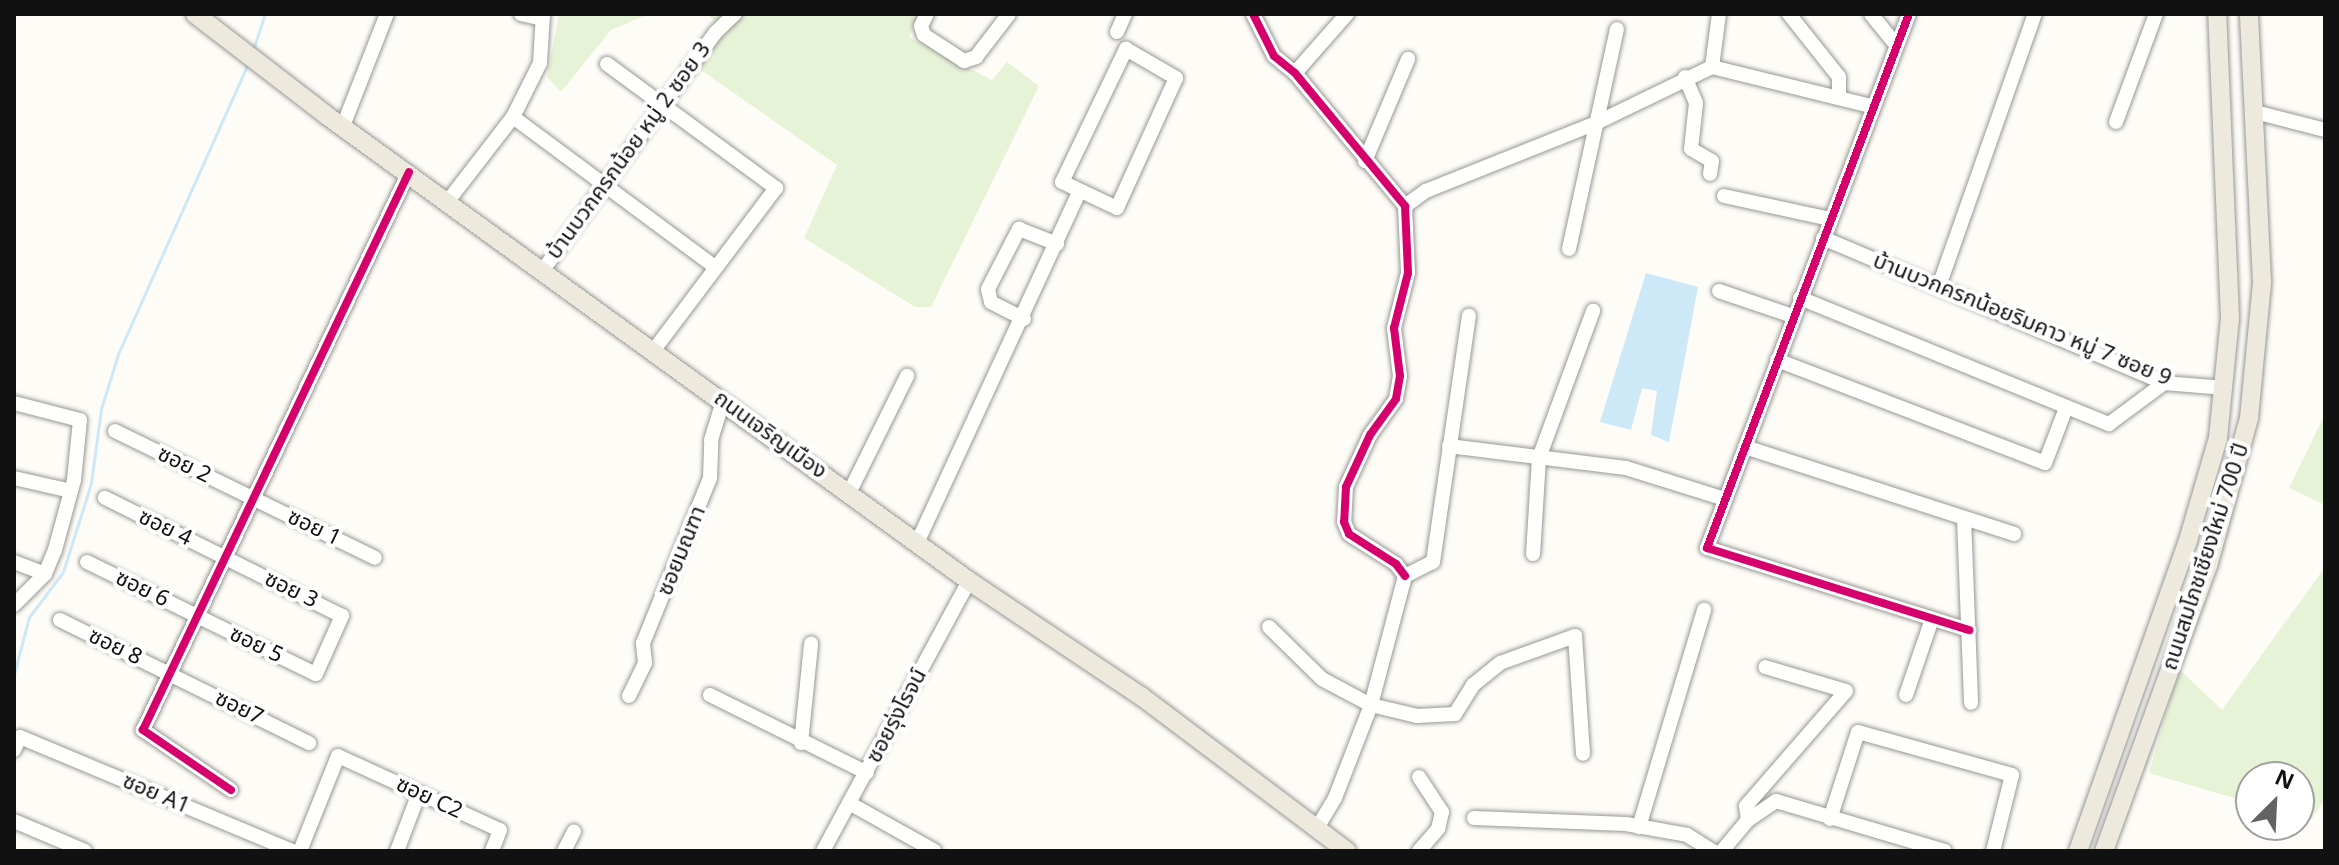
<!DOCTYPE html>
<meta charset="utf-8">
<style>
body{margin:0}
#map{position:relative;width:2339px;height:865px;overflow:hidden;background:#fdfcf7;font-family:Georgia,"Noto Sans Thai",serif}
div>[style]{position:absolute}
.green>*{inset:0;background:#e7f3d7}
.water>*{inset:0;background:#cde8f7}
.stream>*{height:3px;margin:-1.5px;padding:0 1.5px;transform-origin:1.5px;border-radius:1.5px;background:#cde8f7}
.roads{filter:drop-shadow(0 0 2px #979795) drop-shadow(0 0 2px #979795)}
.minor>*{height:14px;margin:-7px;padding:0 7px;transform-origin:7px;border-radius:7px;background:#fffffe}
.major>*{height:18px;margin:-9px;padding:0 9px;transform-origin:9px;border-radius:9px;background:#ede9dc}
.cycleway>*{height:8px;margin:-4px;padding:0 4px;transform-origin:4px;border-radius:4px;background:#d6006c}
span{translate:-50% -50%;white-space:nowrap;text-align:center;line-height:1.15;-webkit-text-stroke:8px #fff;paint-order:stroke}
.street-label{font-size:22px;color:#111}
.frame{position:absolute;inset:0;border:16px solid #111;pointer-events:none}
.north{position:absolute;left:2235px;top:761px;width:80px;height:80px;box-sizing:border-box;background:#fff;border:2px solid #a0a0a0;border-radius:50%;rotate:24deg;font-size:22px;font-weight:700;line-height:32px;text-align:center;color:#111}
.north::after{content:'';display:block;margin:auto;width:28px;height:36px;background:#646362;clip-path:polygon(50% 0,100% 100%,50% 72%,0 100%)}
</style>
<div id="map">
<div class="green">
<div style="clip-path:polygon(559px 14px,649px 14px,611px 30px,561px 92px,547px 77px)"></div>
<div style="clip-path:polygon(707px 14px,919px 14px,909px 37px,992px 80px,1007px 62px,1039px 86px,931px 307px,915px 307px,804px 238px,837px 165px,698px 68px,722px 28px)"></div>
<div style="clip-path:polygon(2325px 414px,2325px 505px,2289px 488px)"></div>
<div style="clip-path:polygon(2325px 567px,2325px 799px,2311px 820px,2299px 817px,2299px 777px,2251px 777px,2251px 803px,2149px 773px,2179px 669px,2222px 710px)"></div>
</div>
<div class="water">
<div style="clip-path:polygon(1646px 273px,1698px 287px,1669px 442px,1651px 435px,1657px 391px,1642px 388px,1631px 430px,1600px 422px)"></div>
</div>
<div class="stream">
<div style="left:254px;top:47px;width:35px;rotate:-72deg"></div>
<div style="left:14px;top:674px;width:59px;rotate:-75.3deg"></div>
<div style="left:29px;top:617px;width:56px;rotate:-52.9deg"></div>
<div style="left:63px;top:572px;width:93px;rotate:-72.5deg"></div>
<div style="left:91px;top:483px;width:75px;rotate:-82.3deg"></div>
<div style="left:101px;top:409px;width:58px;rotate:-72.8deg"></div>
<div style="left:118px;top:354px;width:316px;rotate:-65.9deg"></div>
</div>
<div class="roads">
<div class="minor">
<div style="left:521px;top:14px;width:22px;rotate:13deg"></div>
<div style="left:927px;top:14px;width:13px;rotate:117deg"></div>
<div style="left:921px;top:26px;width:9px;rotate:72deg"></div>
<div style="left:924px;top:35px;width:48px;rotate:33deg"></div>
<div style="left:964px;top:61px;width:13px;rotate:-18deg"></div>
<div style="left:976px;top:57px;width:54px;rotate:-52.5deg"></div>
<div style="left:1253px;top:14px;width:47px;rotate:63.4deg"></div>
<div style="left:1274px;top:56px;width:27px;rotate:39deg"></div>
<div style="left:1295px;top:73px;width:173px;rotate:50.4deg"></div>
<div style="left:1405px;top:206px;width:67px;rotate:87.4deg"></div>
<div style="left:1408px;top:273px;width:57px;rotate:104.3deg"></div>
<div style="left:1394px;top:328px;width:48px;rotate:82.9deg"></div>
<div style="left:1400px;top:376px;width:23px;rotate:100deg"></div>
<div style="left:1396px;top:399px;width:44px;rotate:125.8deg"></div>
<div style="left:1370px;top:435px;width:57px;rotate:114.8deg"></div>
<div style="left:1346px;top:487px;width:35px;rotate:93deg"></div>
<div style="left:1344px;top:522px;width:13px;rotate:67deg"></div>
<div style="left:1349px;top:534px;width:56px;rotate:32.6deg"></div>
<div style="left:1396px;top:564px;width:15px;rotate:53deg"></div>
<div style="left:1789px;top:14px;width:80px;rotate:51.6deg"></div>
<div style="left:1839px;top:77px;width:21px;rotate:90deg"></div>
<div style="left:1871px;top:14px;width:40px;rotate:51deg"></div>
<div style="left:1909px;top:14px;width:571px;rotate:110.72deg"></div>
<div style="left:1707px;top:548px;width:275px;rotate:17.4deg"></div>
<div style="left:1117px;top:32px;width:20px;rotate:-66deg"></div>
<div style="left:1126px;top:49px;width:58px;rotate:30.1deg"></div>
<div style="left:1176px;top:78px;width:143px;rotate:114.4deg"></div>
<div style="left:1117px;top:208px;width:61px;rotate:-154.7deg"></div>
<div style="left:1062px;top:182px;width:148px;rotate:-64.3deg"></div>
<div style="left:607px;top:64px;width:210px;rotate:36.3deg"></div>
<div style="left:776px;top:188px;width:203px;rotate:127deg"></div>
<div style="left:1712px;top:67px;width:53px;rotate:-82.5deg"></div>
<div style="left:1295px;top:73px;width:79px;rotate:-48.6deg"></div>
<div style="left:1685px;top:77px;width:28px;rotate:67deg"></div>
<div style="left:1696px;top:103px;width:46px;rotate:96.2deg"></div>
<div style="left:1691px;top:149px;width:24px;rotate:30deg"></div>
<div style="left:1712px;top:161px;width:13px;rotate:99deg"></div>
<div style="left:2255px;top:112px;width:72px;rotate:14.4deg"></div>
<div style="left:513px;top:117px;width:252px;rotate:36.6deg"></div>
<div style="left:2116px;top:122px;width:115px;rotate:-69.7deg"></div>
<div style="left:343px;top:126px;width:120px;rotate:-68.6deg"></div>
<div style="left:1365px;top:161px;width:111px;rotate:-67.1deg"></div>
<div style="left:1724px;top:196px;width:108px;rotate:12.2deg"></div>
<div style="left:448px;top:201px;width:106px;rotate:-52.3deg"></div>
<div style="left:513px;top:117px;width:60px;rotate:-63.4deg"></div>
<div style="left:540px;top:63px;width:49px;rotate:-86.5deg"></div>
<div style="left:1405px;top:206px;width:26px;rotate:-36deg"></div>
<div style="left:1426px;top:191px;width:183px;rotate:-21.8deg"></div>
<div style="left:1596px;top:123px;width:129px;rotate:-25.8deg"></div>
<div style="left:1712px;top:67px;width:164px;rotate:13.8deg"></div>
<div style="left:1823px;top:238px;width:371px;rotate:23deg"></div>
<div style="left:2164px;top:383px;width:61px;rotate:4.7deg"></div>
<div style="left:1569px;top:249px;width:225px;rotate:-77.7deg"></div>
<div style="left:543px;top:270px;width:293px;rotate:-54deg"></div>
<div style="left:715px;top:33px;width:28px;rotate:-44deg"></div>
<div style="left:1939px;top:286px;width:288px;rotate:-70.6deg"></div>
<div style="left:1719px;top:291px;width:78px;rotate:18.7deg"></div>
<div style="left:1800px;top:298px;width:334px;rotate:22.2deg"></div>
<div style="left:2109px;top:424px;width:69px;rotate:-36.7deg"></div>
<div style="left:1024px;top:319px;width:37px;rotate:-153deg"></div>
<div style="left:991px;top:302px;width:13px;rotate:-103deg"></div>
<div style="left:988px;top:289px;width:68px;rotate:-62.7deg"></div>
<div style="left:1019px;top:229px;width:41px;rotate:21.5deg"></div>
<div style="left:1777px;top:360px;width:287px;rotate:21deg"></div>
<div style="left:2045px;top:463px;width:59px;rotate:-69.1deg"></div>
<div style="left:14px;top:403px;width:68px;rotate:14.4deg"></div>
<div style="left:80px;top:420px;width:60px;rotate:95.7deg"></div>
<div style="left:74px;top:480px;width:73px;rotate:105.2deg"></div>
<div style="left:55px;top:550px;width:26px;rotate:113deg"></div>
<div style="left:45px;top:574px;width:44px;rotate:135deg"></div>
<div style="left:115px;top:431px;width:289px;rotate:26deg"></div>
<div style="left:1449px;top:446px;width:178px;rotate:7.1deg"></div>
<div style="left:1626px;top:468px;width:104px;rotate:17.4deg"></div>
<div style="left:1745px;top:447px;width:283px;rotate:17.9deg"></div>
<div style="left:14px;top:478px;width:58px;rotate:12.8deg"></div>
<div style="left:849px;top:493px;width:131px;rotate:-63.6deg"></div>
<div style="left:1964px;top:518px;width:185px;rotate:87.8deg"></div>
<div style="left:917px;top:543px;width:388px;rotate:-65.2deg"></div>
<div style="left:1533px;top:554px;width:96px;rotate:-86.4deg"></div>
<div style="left:1539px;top:458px;width:157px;rotate:-69.8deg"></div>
<div style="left:14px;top:562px;width:33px;rotate:21deg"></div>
<div style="left:87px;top:562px;width:255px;rotate:26.1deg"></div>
<div style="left:316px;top:674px;width:64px;rotate:-65.9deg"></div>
<div style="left:342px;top:616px;width:265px;rotate:-153.5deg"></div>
<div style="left:1405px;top:576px;width:31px;rotate:-27deg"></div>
<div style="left:1433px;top:562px;width:249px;rotate:-81.7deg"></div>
<div style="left:60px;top:620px;width:278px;rotate:26.3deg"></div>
<div style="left:1269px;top:627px;width:74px;rotate:44.5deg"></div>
<div style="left:1322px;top:679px;width:55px;rotate:28deg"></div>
<div style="left:1371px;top:705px;width:47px;rotate:13.4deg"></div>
<div style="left:1417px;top:716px;width:38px;rotate:-3deg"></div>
<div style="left:1455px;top:714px;width:34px;rotate:-58deg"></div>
<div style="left:1473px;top:685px;width:35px;rotate:-39deg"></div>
<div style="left:1500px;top:663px;width:80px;rotate:-19.8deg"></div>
<div style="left:1575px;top:636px;width:118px;rotate:86.1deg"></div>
<div style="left:710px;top:695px;width:175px;rotate:26.4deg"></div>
<div style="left:1906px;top:695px;width:80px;rotate:-71.1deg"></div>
<div style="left:629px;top:696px;width:37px;rotate:-64deg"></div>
<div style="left:645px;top:663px;width:20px;rotate:-96deg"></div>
<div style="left:643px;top:643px;width:178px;rotate:-67.9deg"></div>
<div style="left:710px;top:478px;width:38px;rotate:-88deg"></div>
<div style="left:711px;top:440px;width:41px;rotate:-72.9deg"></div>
<div style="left:801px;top:743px;width:100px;rotate:-84.2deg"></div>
<div style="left:14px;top:750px;width:14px;rotate:-65deg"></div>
<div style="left:20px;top:737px;width:295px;rotate:22.7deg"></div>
<div style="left:1419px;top:777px;width:42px;rotate:56.7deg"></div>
<div style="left:1442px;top:812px;width:17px;rotate:103deg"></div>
<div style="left:1438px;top:829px;width:29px;rotate:131deg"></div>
<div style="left:231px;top:790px;width:107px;rotate:-145.7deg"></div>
<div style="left:143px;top:730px;width:618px;rotate:-64.51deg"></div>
<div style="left:849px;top:803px;width:98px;rotate:29.2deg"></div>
<div style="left:1474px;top:818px;width:152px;rotate:2.3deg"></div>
<div style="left:1626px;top:824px;width:62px;rotate:10.2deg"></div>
<div style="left:1687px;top:835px;width:31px;rotate:32deg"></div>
<div style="left:1830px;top:819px;width:91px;rotate:-72.2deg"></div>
<div style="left:1858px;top:732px;width:160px;rotate:15.6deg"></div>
<div style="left:2012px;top:775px;width:78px;rotate:104deg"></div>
<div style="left:1748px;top:820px;width:14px;rotate:-98deg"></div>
<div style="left:1746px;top:806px;width:152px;rotate:-49deg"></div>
<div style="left:1846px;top:691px;width:84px;rotate:-163.5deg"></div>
<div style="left:14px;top:821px;width:77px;rotate:22.9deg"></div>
<div style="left:1639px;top:827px;width:227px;rotate:-73.3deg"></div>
<div style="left:1317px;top:828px;width:35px;rotate:-59deg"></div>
<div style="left:1335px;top:798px;width:100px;rotate:-68.8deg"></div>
<div style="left:1371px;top:705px;width:133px;rotate:-75.2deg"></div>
<div style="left:300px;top:851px;width:102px;rotate:-68.2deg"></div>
<div style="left:338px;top:756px;width:178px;rotate:24.6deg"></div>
<div style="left:500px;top:830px;width:22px;rotate:111deg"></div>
<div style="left:397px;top:851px;width:62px;rotate:-69.2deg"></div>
<div style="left:564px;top:851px;width:22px;rotate:-63deg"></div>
<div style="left:823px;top:851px;width:307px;rotate:-61.6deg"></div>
<div style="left:1722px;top:851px;width:40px;rotate:-50deg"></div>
<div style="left:1748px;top:820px;width:34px;rotate:-34deg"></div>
<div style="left:1776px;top:801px;width:176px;rotate:16.5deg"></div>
</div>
<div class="major">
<div style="left:195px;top:14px;width:165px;rotate:37.6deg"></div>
<div style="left:326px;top:115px;width:794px;rotate:35.93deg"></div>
<div style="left:969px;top:581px;width:207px;rotate:33.8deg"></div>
<div style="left:1141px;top:696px;width:258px;rotate:37deg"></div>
<div style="left:2078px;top:851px;width:326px;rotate:-70.5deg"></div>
<div style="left:2187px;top:544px;width:110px;rotate:-73.7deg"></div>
<div style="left:2218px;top:438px;width:121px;rotate:-84.3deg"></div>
<div style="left:2230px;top:318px;width:304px;rotate:-92.4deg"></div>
<div style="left:2104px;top:851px;width:303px;rotate:-70deg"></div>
<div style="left:2208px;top:566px;width:154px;rotate:-74.5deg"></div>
<div style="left:2249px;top:418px;width:137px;rotate:-84.5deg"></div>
<div style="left:2262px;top:282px;width:268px;rotate:-92.8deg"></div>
</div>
</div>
<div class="cycleway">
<div style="left:1253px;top:14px;width:47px;rotate:63.4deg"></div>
<div style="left:1274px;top:56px;width:27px;rotate:39deg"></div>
<div style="left:1295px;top:73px;width:173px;rotate:50.4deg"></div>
<div style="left:1405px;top:206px;width:67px;rotate:87.4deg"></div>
<div style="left:1408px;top:273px;width:57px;rotate:104.3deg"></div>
<div style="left:1394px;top:328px;width:48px;rotate:82.9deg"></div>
<div style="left:1400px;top:376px;width:23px;rotate:100deg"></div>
<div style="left:1396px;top:399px;width:44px;rotate:125.8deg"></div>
<div style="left:1370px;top:435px;width:57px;rotate:114.8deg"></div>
<div style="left:1346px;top:487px;width:35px;rotate:93deg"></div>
<div style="left:1344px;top:522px;width:13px;rotate:67deg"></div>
<div style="left:1349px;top:534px;width:56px;rotate:32.6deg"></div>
<div style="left:1396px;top:564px;width:15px;rotate:53deg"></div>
<div style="left:1909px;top:14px;width:571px;rotate:110.72deg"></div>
<div style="left:1707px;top:548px;width:275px;rotate:17.4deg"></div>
<div style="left:231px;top:790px;width:107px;rotate:-145.7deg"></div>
<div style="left:143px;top:730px;width:618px;rotate:-64.51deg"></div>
</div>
<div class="street-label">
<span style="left:629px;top:151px;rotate:-54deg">บ้านบวกครกน้อย หมู่ 2 ซอย 3</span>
<span style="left:2022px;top:320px;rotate:22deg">บ้านบวกครกน้อยริมคาว หมู่ 7 ซอย 9</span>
<span style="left:770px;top:435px;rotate:36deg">ถนนเจริญเมือง</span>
<span style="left:184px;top:465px;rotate:26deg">ซอย 2</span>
<span style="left:165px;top:528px;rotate:26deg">ซอย 4</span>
<span style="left:314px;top:528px;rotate:26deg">ซอย 1</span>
<span style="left:682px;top:551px;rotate:-68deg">ซอยมณฑา</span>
<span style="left:2206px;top:557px;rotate:-72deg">ถนนสมโภชเชียงใหม่ 700 ปี</span>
<span style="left:142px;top:589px;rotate:26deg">ซอย 6</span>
<span style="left:291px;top:590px;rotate:26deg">ซอย 3</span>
<span style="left:256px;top:645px;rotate:26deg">ซอย 5</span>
<span style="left:115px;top:647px;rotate:26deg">ซอย 8</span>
<span style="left:239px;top:708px;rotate:26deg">ซอย7</span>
<span style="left:897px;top:716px;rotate:-62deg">ซอยรุ่งโรจน์</span>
<span style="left:156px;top:794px;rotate:23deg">ซอย A1</span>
<span style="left:429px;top:798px;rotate:25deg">ซอย C2</span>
</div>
<div class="frame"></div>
<div class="north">N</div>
</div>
